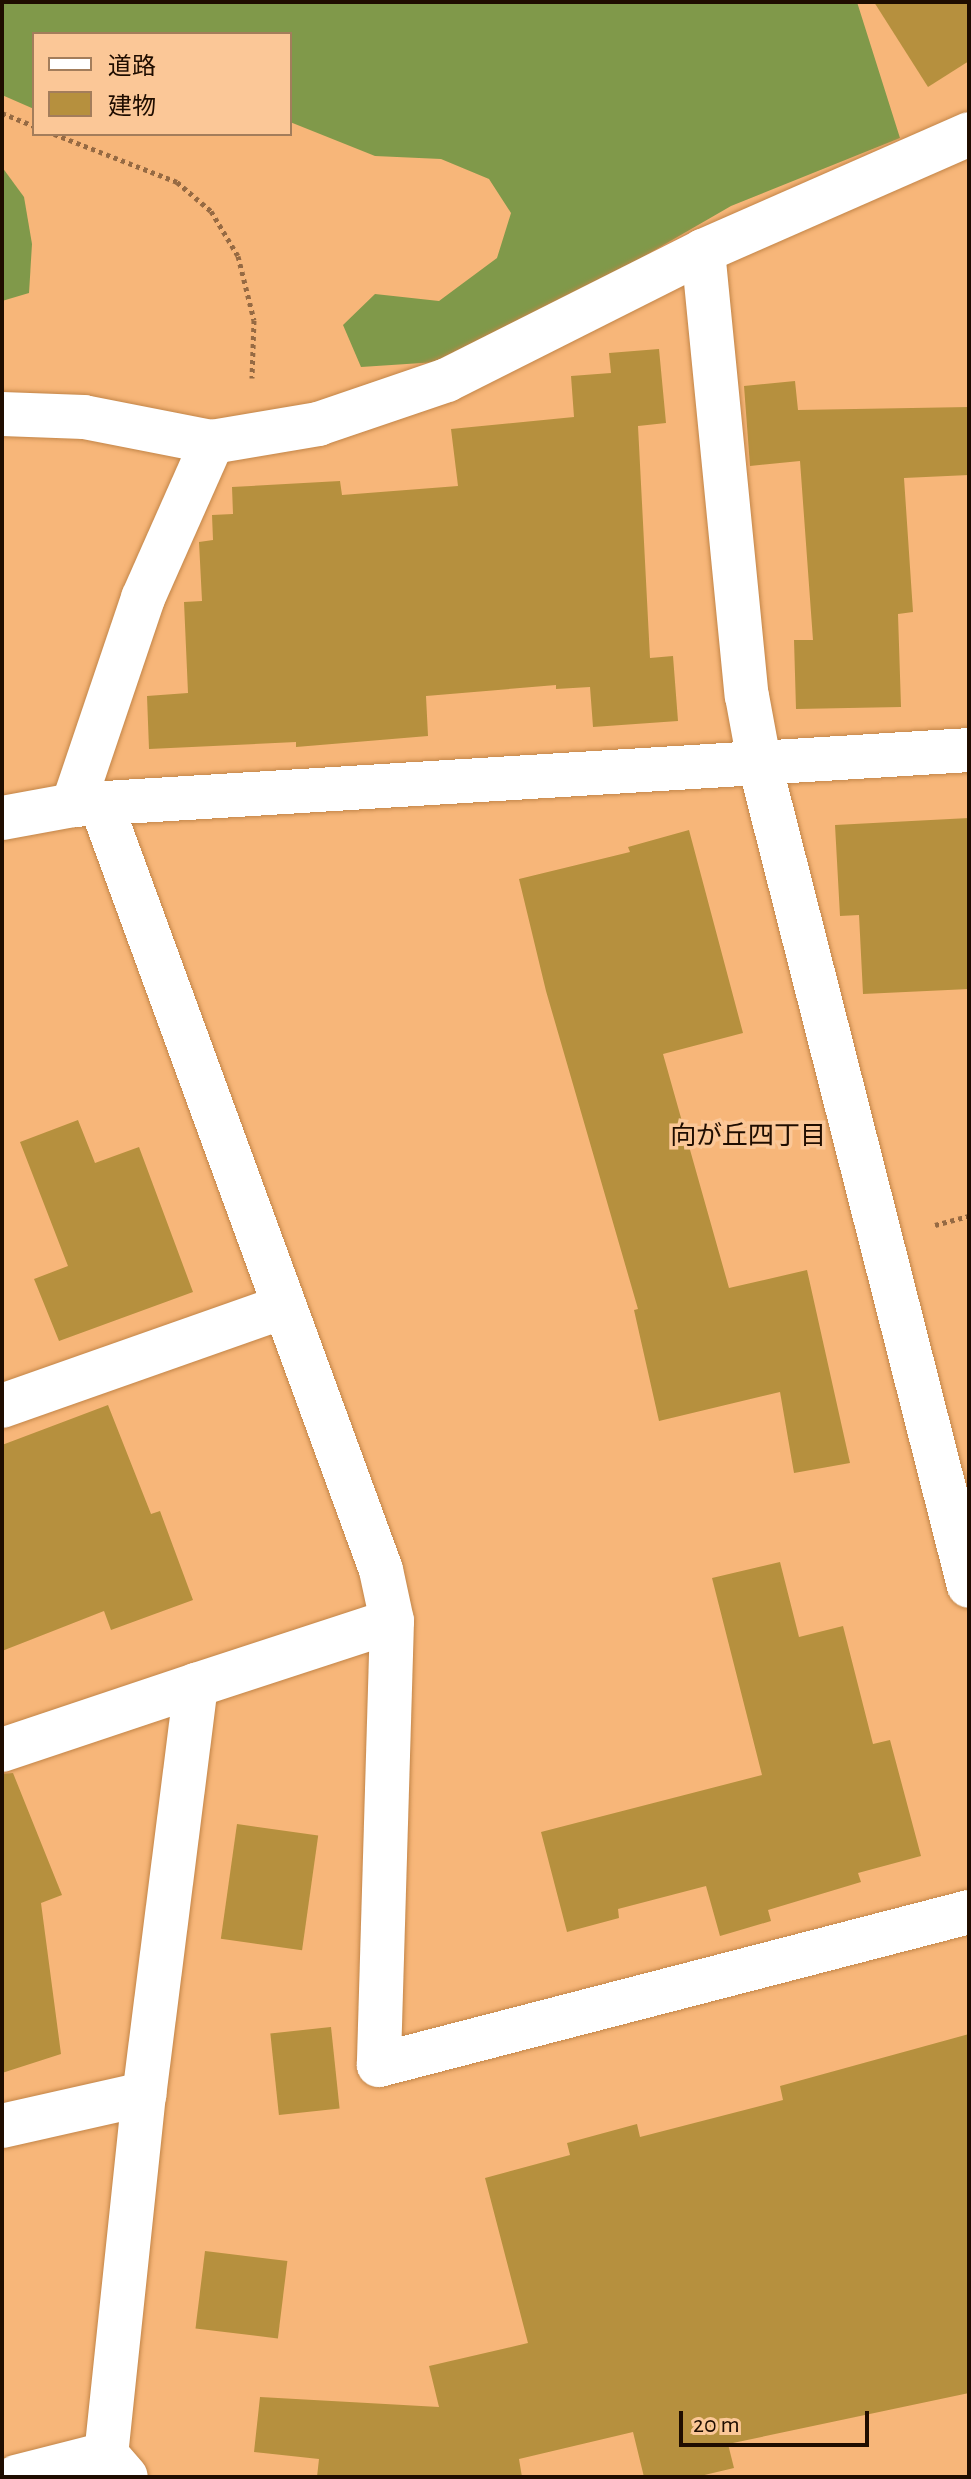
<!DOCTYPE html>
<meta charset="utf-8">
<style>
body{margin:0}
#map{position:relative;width:971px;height:2479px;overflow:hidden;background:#f7b679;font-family:"Alegreya Sans","Noto Sans JP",sans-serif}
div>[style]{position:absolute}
.forest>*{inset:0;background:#80994a}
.building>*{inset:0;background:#b6903e;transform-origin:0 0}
.path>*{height:5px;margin-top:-2.5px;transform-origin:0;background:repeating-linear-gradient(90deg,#966a43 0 4px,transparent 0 8px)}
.roads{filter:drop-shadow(0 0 2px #c28548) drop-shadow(0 0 2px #c28548)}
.minor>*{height:44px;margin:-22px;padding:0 22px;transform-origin:22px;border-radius:22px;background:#fff}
span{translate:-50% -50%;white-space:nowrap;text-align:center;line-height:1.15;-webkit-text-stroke:7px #fbc797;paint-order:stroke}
.neighbourhood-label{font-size:26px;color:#1f0d00}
.frame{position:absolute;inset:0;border:4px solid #1f0d00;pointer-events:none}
.legend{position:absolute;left:32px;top:32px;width:260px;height:104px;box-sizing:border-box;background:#fbc797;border:2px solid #a37d5b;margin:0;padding:10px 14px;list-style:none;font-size:24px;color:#1f0d00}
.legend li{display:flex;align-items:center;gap:16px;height:40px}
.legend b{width:40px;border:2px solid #a37d5b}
.scale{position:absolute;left:679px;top:2411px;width:190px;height:36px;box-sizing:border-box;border:4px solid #1f0d00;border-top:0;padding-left:10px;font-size:24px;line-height:28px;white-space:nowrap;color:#1f0d00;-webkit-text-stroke:6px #fbc797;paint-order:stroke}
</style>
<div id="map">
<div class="forest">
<div style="clip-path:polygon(2px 2px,857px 2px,900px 138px,731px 206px,584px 291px,437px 362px,361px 367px,343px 325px,375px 294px,439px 301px,497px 258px,511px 213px,489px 179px,441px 159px,375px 156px,290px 122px,290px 34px,34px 34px,34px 109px,2px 95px)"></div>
<div style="clip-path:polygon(2px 167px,24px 197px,32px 244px,29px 293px,2px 301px)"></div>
</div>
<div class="building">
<div style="clip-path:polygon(874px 2px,969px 2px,969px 61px,928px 87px)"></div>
<div style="clip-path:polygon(659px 349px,666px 423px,638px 426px,650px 658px,673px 656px,678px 721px,593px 727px,590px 687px,556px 689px,556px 685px,426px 696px,428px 736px,296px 747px,296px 742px,149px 749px,147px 696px,188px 693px,184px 602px,202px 601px,199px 542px,213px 540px,212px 515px,233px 514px,232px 487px,340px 481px,342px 495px,458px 486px,451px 429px,574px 417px,571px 376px,611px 373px,609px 353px)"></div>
<div style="clip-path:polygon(795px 381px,798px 410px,969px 407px,969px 475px,904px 478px,913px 612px,898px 614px,901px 707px,796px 709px,794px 640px,813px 640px,800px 461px,750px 466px,744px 386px)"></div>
<div style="clip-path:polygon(969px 818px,969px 989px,863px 994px,859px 915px,840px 916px,835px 825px)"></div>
<div style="clip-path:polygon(689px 830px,743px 1033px,663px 1054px,729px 1288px,807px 1270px,850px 1463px,794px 1473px,780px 1392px,659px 1421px,634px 1310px,638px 1309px,546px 991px,519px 879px,630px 852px,628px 847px)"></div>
<div style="clip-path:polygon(78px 1120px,95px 1163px,139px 1147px,193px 1292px,59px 1341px,34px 1279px,68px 1266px,20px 1142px)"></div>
<div style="clip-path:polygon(108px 1405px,151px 1514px,160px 1511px,193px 1600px,111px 1630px,104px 1611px,2px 1651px,2px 1445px)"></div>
<div style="clip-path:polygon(780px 1562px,799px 1637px,843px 1626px,873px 1744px,890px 1740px,921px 1856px,858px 1873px,861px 1882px,768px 1910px,771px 1921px,720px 1936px,706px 1886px,618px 1909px,619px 1918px,567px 1932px,541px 1832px,762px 1775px,712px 1578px)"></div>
<div style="clip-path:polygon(13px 1773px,62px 1895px,41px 1903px,61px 2054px,2px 2073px,2px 1774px)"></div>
<div style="left:237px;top:1824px;width:82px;height:116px;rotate:8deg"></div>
<div style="left:331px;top:2027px;width:82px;height:61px;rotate:84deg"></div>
<div style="clip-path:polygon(969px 2034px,969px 2393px,728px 2444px,734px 2468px,696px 2477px,644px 2477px,633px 2432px,519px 2459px,522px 2477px,317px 2477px,319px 2459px,254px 2452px,260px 2397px,439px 2407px,429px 2366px,528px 2343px,485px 2178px,570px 2155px,567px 2143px,637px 2124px,640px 2137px,783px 2100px,780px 2086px)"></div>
<div style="left:205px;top:2251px;width:83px;height:78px;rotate:7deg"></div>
</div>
<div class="path">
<div style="left:2px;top:113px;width:35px;rotate:22deg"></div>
<div style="left:54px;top:134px;width:132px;rotate:21.3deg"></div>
<div style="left:177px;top:182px;width:45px;rotate:40.5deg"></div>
<div style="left:211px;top:211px;width:52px;rotate:59deg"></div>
<div style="left:238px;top:256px;width:66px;rotate:76deg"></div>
<div style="left:254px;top:320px;width:58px;rotate:92deg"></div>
<div style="left:935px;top:1225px;width:35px;rotate:-15deg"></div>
</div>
<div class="roads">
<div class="minor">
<div style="left:703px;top:251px;width:447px;rotate:84.4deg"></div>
<div style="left:747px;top:696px;width:66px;rotate:79.5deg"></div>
<div style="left:759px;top:761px;width:851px;rotate:75.72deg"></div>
<div style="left:2px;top:414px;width:82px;rotate:2.1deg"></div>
<div style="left:84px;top:417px;width:130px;rotate:11.1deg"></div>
<div style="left:73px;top:805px;width:219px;rotate:-71.3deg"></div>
<div style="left:143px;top:598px;width:171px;rotate:-66.1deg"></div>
<div style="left:212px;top:442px;width:108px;rotate:-9.6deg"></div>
<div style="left:318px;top:424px;width:136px;rotate:-18.8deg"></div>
<div style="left:447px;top:380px;width:287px;rotate:-26.7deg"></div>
<div style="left:703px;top:251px;width:291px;rotate:-23.7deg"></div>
<div style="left:102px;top:807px;width:812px;rotate:69.91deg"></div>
<div style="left:381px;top:1570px;width:52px;rotate:77.8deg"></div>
<div style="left:392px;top:1621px;width:206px;rotate:161.9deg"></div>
<div style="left:196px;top:1685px;width:412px;rotate:97.2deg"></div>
<div style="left:144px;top:2094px;width:362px;rotate:96deg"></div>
<div style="left:106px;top:2454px;width:30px;rotate:49deg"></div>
<div style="left:2px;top:818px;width:72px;rotate:-10.4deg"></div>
<div style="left:73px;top:805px;width:898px;rotate:-3.51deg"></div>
<div style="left:2px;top:1406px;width:296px;rotate:-19.4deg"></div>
<div style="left:392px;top:1621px;width:444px;rotate:91.7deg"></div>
<div style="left:379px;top:2065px;width:610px;rotate:-14.54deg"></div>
<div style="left:2px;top:1750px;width:205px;rotate:-18.5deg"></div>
<div style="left:2px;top:2126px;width:146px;rotate:-12.7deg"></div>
<div style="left:16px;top:2477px;width:93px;rotate:-14.3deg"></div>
</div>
</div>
<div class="neighbourhood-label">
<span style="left:748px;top:1137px">向が丘四丁目</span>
</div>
<div class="frame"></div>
<ul class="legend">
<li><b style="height:10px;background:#fff"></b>道路</li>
<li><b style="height:22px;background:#b6903e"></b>建物</li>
</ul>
<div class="scale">20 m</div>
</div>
